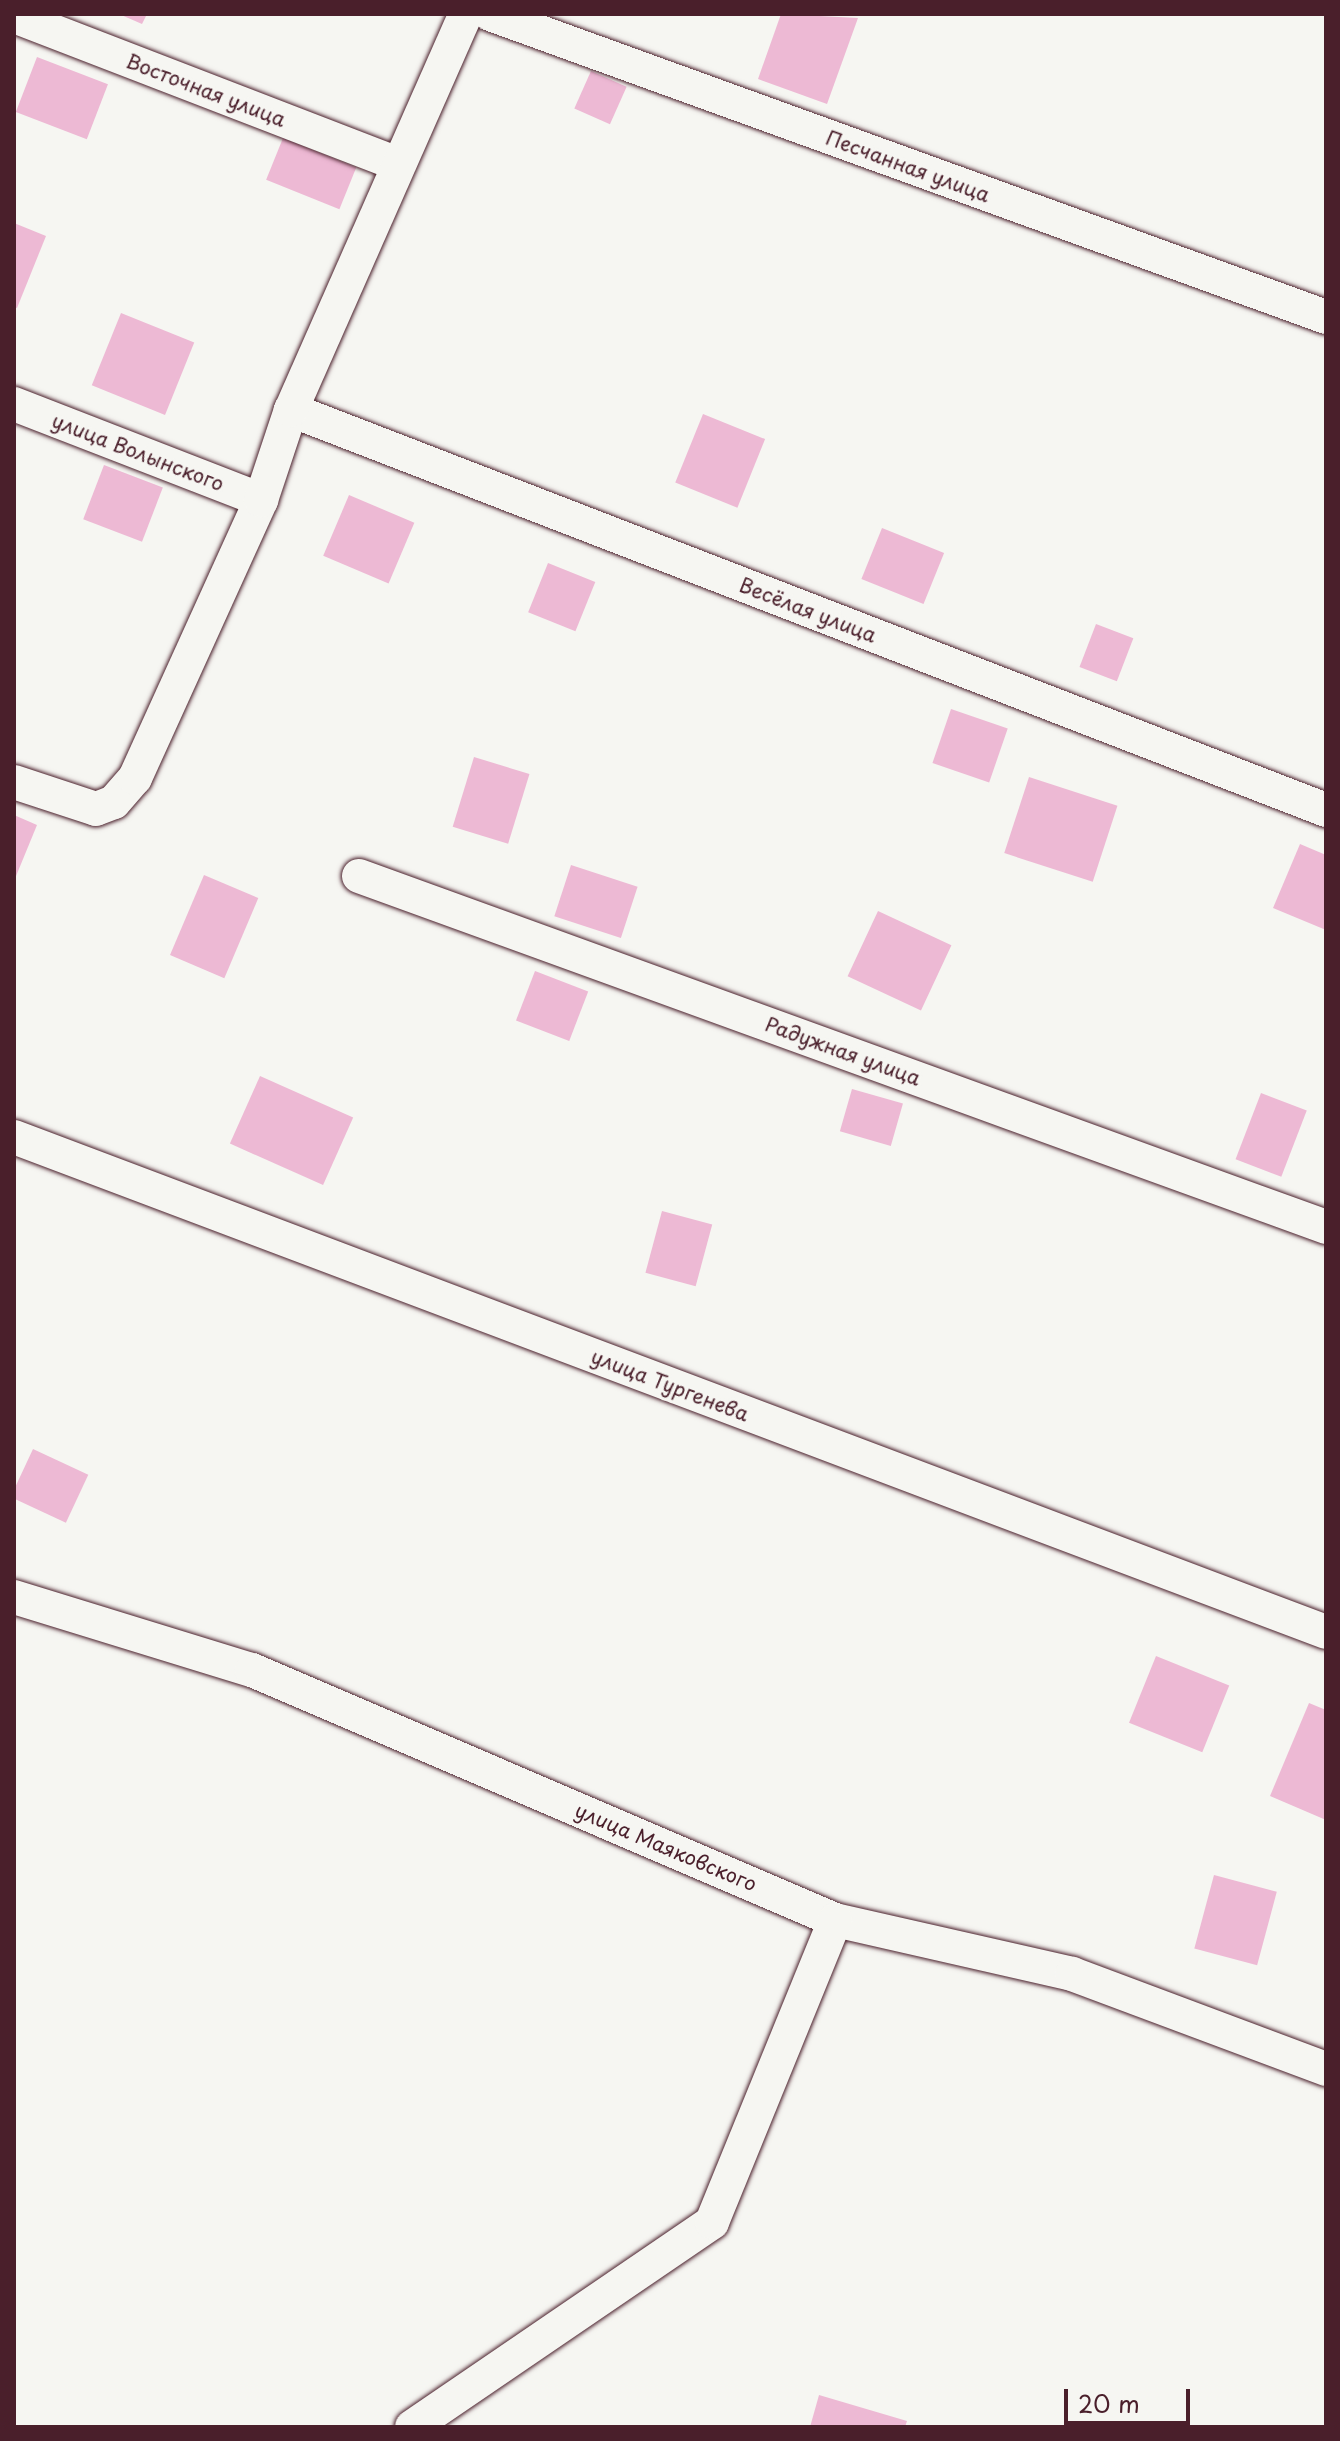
<!DOCTYPE html>
<meta charset="utf-8">
<style>
body{margin:0}
#map{position:relative;width:1340px;height:2441px;overflow:hidden;background:#f6f6f2;font-family:"Playpen Sans",sans-serif}
div>[style]{position:absolute}
.building>*{inset:0;background:#edb9d4;transform-origin:0 0}
.roads{filter:drop-shadow(0 0 2px #4a1f2b) drop-shadow(0 0 2px #4a1f2b)}
.street>*{height:34px;margin:-17px;padding:0 17px;transform-origin:17px;border-radius:17px;background:#f6f6f2}
span{translate:-50% -50%;white-space:nowrap;text-align:center;line-height:1.15;-webkit-text-stroke:6px #f6f6f2;paint-order:stroke}
.street-label{font-size:20px;color:#4a1f2b}
.frame{position:absolute;inset:0;border:16px solid #4a1f2b;pointer-events:none}
.scale{position:absolute;left:1064px;top:2389px;width:126px;height:36px;box-sizing:border-box;border:4px solid #4a1f2b;border-top:0;padding-left:10px;font-size:24px;line-height:28px;white-space:nowrap;color:#4a1f2b;-webkit-text-stroke:6px #f6f6f2;paint-order:stroke}
</style>
<div id="map">
<div class="building">
<div style="clip-path:polygon(119px 14px,147px 14px,142px 24px)"></div>
<div style="clip-path:polygon(781px 14px,858px 18px,827px 104px,758px 79px)"></div>
<div style="left:37px;top:57px;width:76px;height:59px;rotate:21deg"></div>
<div style="left:591px;top:71px;width:39px;height:41px;rotate:24deg"></div>
<div style="left:283px;top:138px;width:79px;height:45px;rotate:22deg"></div>
<div style="clip-path:polygon(14px 223px,46px 236px,17px 308px,14px 307px)"></div>
<div style="left:121px;top:313px;width:79px;height:78px;rotate:22deg"></div>
<div style="left:703px;top:414px;width:67px;height:74px;rotate:22deg"></div>
<div style="left:104px;top:465px;width:63px;height:58px;rotate:21deg"></div>
<div style="left:349px;top:495px;width:71px;height:66px;rotate:23deg"></div>
<div style="left:882px;top:528px;width:67px;height:55px;rotate:22deg"></div>
<div style="left:548px;top:563px;width:51px;height:53px;rotate:22deg"></div>
<div style="left:1096px;top:624px;width:40px;height:46px;rotate:21deg"></div>
<div style="left:951px;top:709px;width:60px;height:57px;rotate:19deg"></div>
<div style="left:474px;top:757px;width:58px;height:73px;rotate:17deg"></div>
<div style="left:1029px;top:777px;width:93px;height:80px;rotate:18deg"></div>
<div style="clip-path:polygon(14px 815px,37px 825px,14px 881px)"></div>
<div style="clip-path:polygon(1300px 844px,1326px 855px,1326px 930px,1273px 908px)"></div>
<div style="left:571px;top:865px;width:70px;height:54px;rotate:18deg"></div>
<div style="left:204px;top:875px;width:59px;height:87px;rotate:23deg"></div>
<div style="left:878px;top:911px;width:81px;height:72px;rotate:25deg"></div>
<div style="left:535px;top:971px;width:57px;height:53px;rotate:21deg"></div>
<div style="left:260px;top:1076px;width:102px;height:74px;rotate:24deg"></div>
<div style="left:852px;top:1089px;width:53px;height:44px;rotate:16deg"></div>
<div style="left:1261px;top:1093px;width:49px;height:71px;rotate:21deg"></div>
<div style="left:662px;top:1211px;width:52px;height:64px;rotate:15deg"></div>
<div style="left:33px;top:1449px;width:61px;height:53px;rotate:25deg"></div>
<div style="left:1156px;top:1656px;width:79px;height:72px;rotate:22deg"></div>
<div style="clip-path:polygon(1309px 1703px,1326px 1710px,1326px 1820px,1270px 1796px)"></div>
<div style="left:1214px;top:1875px;width:65px;height:76px;rotate:15deg"></div>
<div style="clip-path:polygon(819px 2395px,907px 2421px,905px 2427px,810px 2427px)"></div>
</div>
<div class="roads">
<div class="street">
<div style="left:490px;top:14px;width:889px;rotate:19.92deg"></div>
<div style="left:14px;top:16px;width:412px;rotate:21.1deg"></div>
<div style="left:14px;top:404px;width:265px;rotate:21.2deg"></div>
<div style="left:291px;top:410px;width:1110px;rotate:21.13deg"></div>
<div style="left:14px;top:782px;width:86px;rotate:18.2deg"></div>
<div style="left:96px;top:809px;width:19px;rotate:-21deg"></div>
<div style="left:114px;top:802px;width:32px;rotate:-49deg"></div>
<div style="left:135px;top:778px;width:305px;rotate:-65.6deg"></div>
<div style="left:261px;top:500px;width:95px;rotate:-71.6deg"></div>
<div style="left:291px;top:410px;width:433px;rotate:-66.2deg"></div>
<div style="left:359px;top:876px;width:1029px;rotate:19.95deg"></div>
<div style="left:14px;top:1137px;width:1402px;rotate:20.67deg"></div>
<div style="left:14px;top:1597px;width:249px;rotate:17.1deg"></div>
<div style="left:252px;top:1670px;width:634px;rotate:23.21deg"></div>
<div style="left:835px;top:1920px;width:243px;rotate:12.8deg"></div>
<div style="left:1072px;top:1974px;width:271px;rotate:20.5deg"></div>
<div style="left:412px;top:2427px;width:363px;rotate:-34.3deg"></div>
<div style="left:712px;top:2222px;width:326px;rotate:-67.8deg"></div>
</div>
</div>
<div class="street-label">
<span style="left:206px;top:90px;rotate:21deg">Восточная улица</span>
<span style="left:908px;top:166px;rotate:20deg">Песчанная улица</span>
<span style="left:138px;top:452px;rotate:21deg">улица Волынского</span>
<span style="left:808px;top:610px;rotate:21deg">Весёлая улица</span>
<span style="left:843px;top:1051px;rotate:20deg">Радужная улица</span>
<span style="left:670px;top:1385px;rotate:21deg">улица Тургенева</span>
<span style="left:666px;top:1847px;rotate:23deg">улица Маяковского</span>
</div>
<div class="frame"></div>
<div class="scale">20 m</div>
</div>
